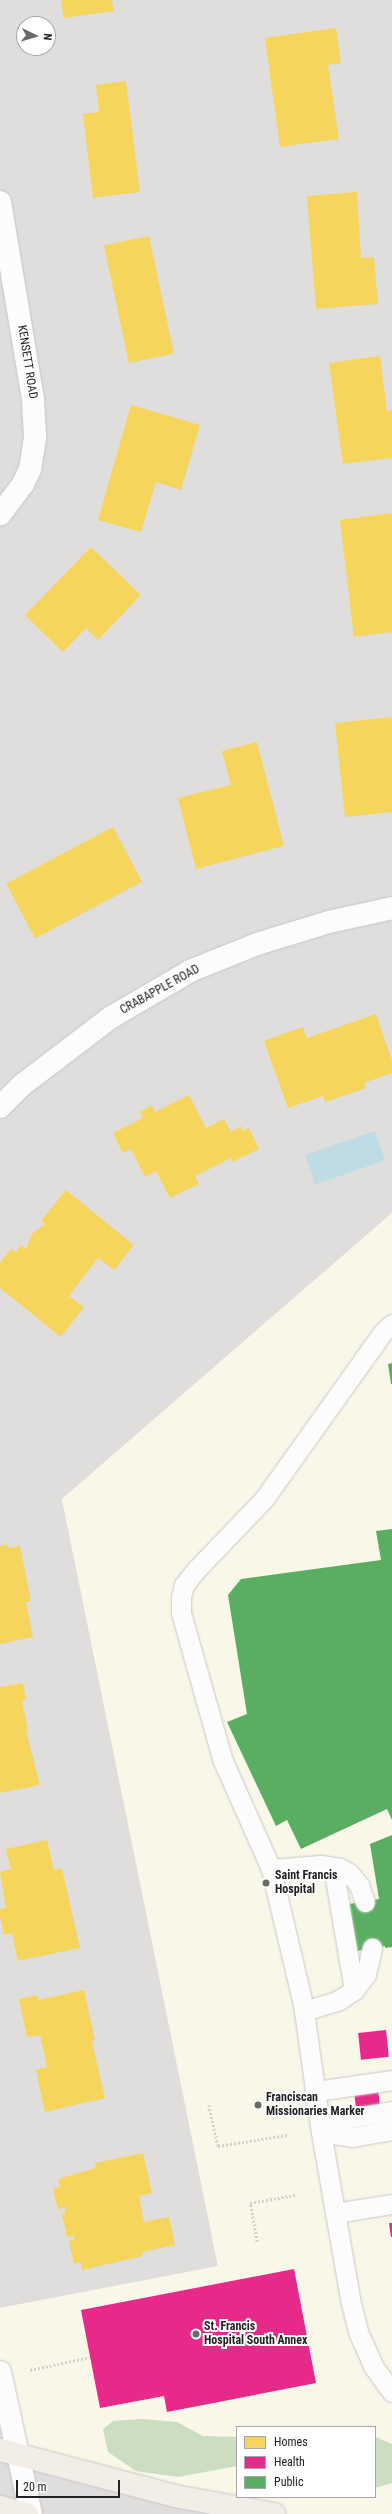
<!DOCTYPE html>
<style>
body{margin:0}
#map{position:relative;width:392px;height:2514px;overflow:hidden;background:#f0eeeb;font-family:"Roboto Condensed",sans-serif}
div>[style]{position:absolute}
.residential>*{inset:0;background:#dfdedc}
.education>*{inset:0;background:#f8f7e8}
.forest>*{inset:0;background:#cbdec1}
.water>*{inset:0;background:#bfdbe3;transform-origin:0 0}
.homes>*{inset:0;background:#f6d55c;transform-origin:0 0}
.health>*{inset:0;background:#e7298a;transform-origin:0 0}
.public>*{inset:0;background:#5aae61}
.path>*{height:2.5px;margin-top:-1.25px;transform-origin:0;background:repeating-linear-gradient(90deg,#dccecd 0 2px,transparent 0 4px)}
.roads{filter:drop-shadow(0 0 1px #c9c8c7) drop-shadow(0 0 1px #c9c8c7)}
.service>*{height:19px;margin:-9.5px;padding:0 9.5px;transform-origin:9.5px;border-radius:9.5px;background:#fdfcfc}
.minor>*{height:22px;margin:-11px;padding:0 11px;transform-origin:11px;border-radius:11px;background:#fdfcfc}
.primary>*{height:22px;margin:-11px;padding:0 11px;transform-origin:11px;border-radius:11px;background:#f3ede7}
.dots>*{width:11px;height:11px;translate:-50% -50%;box-sizing:border-box;border:2px solid #fff;border-radius:50%}
span{translate:-50% -50%;white-space:nowrap;text-align:center;line-height:1.15;-webkit-text-stroke:4px #fff;paint-order:stroke}
.street-label{font-size:12px;color:#222}
.poi-label{font-size:12px;color:#222;font-weight:700}
.left{translate:0 -50%;text-align:left}
.legend{position:absolute;left:236px;top:2426px;width:140px;height:72px;box-sizing:border-box;background:#fff;border:1px solid #a7a7a7;margin:0;padding:5px 7px;list-style:none;font-size:12px;color:#222}
.legend li{display:flex;align-items:center;gap:8px;height:20px}
.legend b{width:20px;border:1px solid #a7a7a7}
.north{position:absolute;left:16px;top:16px;width:40px;height:40px;box-sizing:border-box;background:#fff;border:1px solid #a7a7a7;border-radius:50%;rotate:95deg;font-size:11px;font-weight:700;line-height:16px;text-align:center;color:#222}
.north::after{content:'';display:block;margin:auto;width:14px;height:18px;background:#6a6968;clip-path:polygon(50% 0,100% 100%,50% 72%,0 100%)}
.scale{position:absolute;left:16px;top:2480px;width:104px;height:18px;box-sizing:border-box;border:2px solid #222;border-top:0;padding-left:5px;font-size:12px;line-height:14px;white-space:nowrap;color:#222;-webkit-text-stroke:3px #fff;paint-order:stroke}
</style>
<div id="map">
<div class="residential">
<div style="clip-path:polygon(evenodd,0 0,392px 0,392px 1213px,62px 1499px,218px 2267px,0 2308px,0 0,24px 24px,48px 24px,48px 48px,24px 48px,24px 24px)"></div>
<div style="clip-path:polygon(0 2371px,18px 2455px,274px 2514px,0 2514px)"></div>
</div>
<div class="education">
<div style="clip-path:polygon(evenodd,392px 1213px,392px 2514px,274px 2514px,18px 2455px,0 2371px,0 2308px,218px 2266px,62px 1499px,392px 1213px,237px 2427px,375px 2427px,375px 2497px,237px 2497px,237px 2427px)"></div>
</div>
<div class="forest">
<div style="clip-path:polygon(142px 2419px,177px 2422px,203px 2436px,237px 2437px,237px 2466px,178px 2477px,136px 2471px,108px 2452px,103px 2429px,113px 2421px)"></div>
<div style="clip-path:polygon(375px 2437px,392px 2444px,392px 2483px,375px 2488px)"></div>
</div>
<div class="water">
<div style="left:375px;top:1131px;width:31px;height:74px;rotate:71deg"></div>
</div>
<div class="homes">
<div style="clip-path:polygon(61px 0,112px 0,114px 11px,64px 18px)"></div>
<div style="clip-path:polygon(336px 28px,341px 63px,328px 65px,339px 139px,280px 147px,265px 38px)"></div>
<div style="clip-path:polygon(126px 81px,140px 192px,93px 198px,83px 114px,99px 112px,96px 85px)"></div>
<div style="clip-path:polygon(357px 192px,361px 258px,374px 257px,378px 304px,316px 309px,307px 196px)"></div>
<div style="left:149px;top:236px;width:120px;height:46px;rotate:78deg"></div>
<div style="clip-path:polygon(380px 356px,387px 411px,392px 410px,392px 458px,343px 464px,329px 363px)"></div>
<div style="clip-path:polygon(131px 405px,200px 425px,181px 490px,156px 482px,141px 532px,98px 520px)"></div>
<div style="clip-path:polygon(392px 513px,392px 632px,354px 637px,340px 520px)"></div>
<div style="clip-path:polygon(91px 547px,141px 595px,98px 640px,86px 628px,63px 652px,25px 615px)"></div>
<div style="clip-path:polygon(392px 717px,392px 812px,345px 817px,335px 723px)"></div>
<div style="clip-path:polygon(257px 742px,284px 846px,196px 869px,178px 798px,231px 785px,222px 751px)"></div>
<div style="left:113px;top:827px;width:62px;height:121px;rotate:62deg"></div>
<div style="clip-path:polygon(376px 1014px,392px 1060px,392px 1073px,364px 1083px,366px 1088px,325px 1102px,323px 1096px,288px 1108px,264px 1041px,303px 1027px,307px 1038px)"></div>
<div style="clip-path:polygon(189px 1095px,206px 1128px,224px 1119px,231px 1132px,241px 1126px,243px 1131px,249px 1128px,259px 1149px,232px 1162px,231px 1158px,195px 1176px,199px 1184px,170px 1198px,156px 1171px,145px 1177px,131px 1149px,123px 1153px,113px 1133px,143px 1118px,140px 1112px,152px 1105px,155px 1112px)"></div>
<div style="clip-path:polygon(66px 1190px,134px 1245px,114px 1270px,98px 1258px,69px 1296px,84px 1307px,61px 1337px,0 1288px,0 1263px,11px 1249px,16px 1252px,21px 1245px,26px 1249px,32px 1234px,45px 1224px,41px 1221px)"></div>
<div style="clip-path:polygon(7px 1544px,8px 1548px,20px 1546px,31px 1601px,26px 1602px,33px 1637px,0 1644px,0 1546px)"></div>
<div style="clip-path:polygon(23px 1683px,26px 1700px,22px 1701px,28px 1730px,26px 1730px,40px 1785px,0 1793px,0 1687px)"></div>
<div style="clip-path:polygon(47px 1840px,54px 1870px,62px 1868px,80px 1948px,18px 1961px,12px 1933px,4px 1935px,0 1916px,0 1909px,6px 1908px,0 1872px,11px 1869px,6px 1849px)"></div>
<div style="clip-path:polygon(84px 1990px,95px 2040px,92px 2041px,105px 2098px,45px 2112px,36px 2070px,47px 2067px,40px 2035px,27px 2037px,19px 1999px,37px 1995px,38px 2000px)"></div>
<div style="clip-path:polygon(143px 2153px,152px 2193px,139px 2196px,144px 2222px,169px 2217px,175px 2245px,142px 2252px,143px 2256px,82px 2270px,81px 2262px,74px 2264px,69px 2241px,75px 2240px,74px 2236px,67px 2237px,62px 2214px,65px 2213px,65px 2207px,58px 2209px,53px 2189px,60px 2187px,58px 2179px,96px 2168px,95px 2163px)"></div>
</div>
<div class="health">
<div style="left:386px;top:2030px;width:27px;height:28px;rotate:84deg"></div>
<div style="left:378px;top:2090px;width:17px;height:24px;rotate:83deg"></div>
<div style="clip-path:polygon(389px 2223px,392px 2223px,392px 2237px,391px 2237px)"></div>
<div style="clip-path:polygon(294px 2269px,316px 2383px,167px 2412px,164px 2396px,100px 2408px,81px 2310px)"></div>
</div>
<div class="public">
<div style="clip-path:polygon(392px 1363px,392px 1384px,391px 1384px,388px 1364px)"></div>
<div style="clip-path:polygon(392px 1529px,392px 1820px,387px 1809px,301px 1849px,287px 1820px,276px 1826px,227px 1722px,247px 1714px,228px 1595px,241px 1579px,381px 1560px,376px 1531px)"></div>
<div style="clip-path:polygon(392px 1835px,392px 1947px,385px 1948px,385px 1946px,357px 1951px,349px 1904px,379px 1899px,370px 1844px)"></div>
</div>
<div class="path">
<div style="left:209px;top:2105px;width:42px;rotate:77.6deg"></div>
<div style="left:218px;top:2146px;width:70px;rotate:-9.1deg"></div>
<div style="left:257px;top:2242px;width:40px;rotate:-100deg"></div>
<div style="left:250px;top:2203px;width:46px;rotate:-10.1deg"></div>
<div style="left:30px;top:2370px;width:61px;rotate:-12.2deg"></div>
</div>
<div class="roads">
<div class="service">
<div style="left:392px;top:1324px;width:12px;rotate:138deg"></div>
<div style="left:383px;top:1332px;width:205px;rotate:125.5deg"></div>
<div style="left:264px;top:1499px;width:100px;rotate:133.8deg"></div>
<div style="left:195px;top:1571px;width:18px;rotate:128deg"></div>
<div style="left:184px;top:1585px;width:12px;rotate:104deg"></div>
<div style="left:181px;top:1597px;width:16px;rotate:90deg"></div>
<div style="left:181px;top:1613px;width:154px;rotate:74.2deg"></div>
<div style="left:223px;top:1761px;width:118px;rotate:66deg"></div>
<div style="left:271px;top:1869px;width:139px;rotate:76.7deg"></div>
<div style="left:303px;top:2004px;width:129px;rotate:82deg"></div>
<div style="left:321px;top:2132px;width:169px;rotate:80.1deg"></div>
<div style="left:350px;top:2299px;width:36px;rotate:76deg"></div>
<div style="left:359px;top:2334px;width:35px;rotate:66deg"></div>
<div style="left:373px;top:2366px;width:32px;rotate:54deg"></div>
<div style="left:333px;top:1867px;width:125px;rotate:80.3deg"></div>
<div style="left:271px;top:1869px;width:50px;rotate:-4.6deg"></div>
<div style="left:321px;top:1865px;width:19px;rotate:9deg"></div>
<div style="left:340px;top:1868px;width:10px;rotate:29deg"></div>
<div style="left:349px;top:1873px;width:16px;rotate:50deg"></div>
<div style="left:359px;top:1885px;width:18px;rotate:71deg"></div>
<div style="left:304px;top:2011px;width:37px;rotate:-17deg"></div>
<div style="left:339px;top:2000px;width:18px;rotate:-34deg"></div>
<div style="left:354px;top:1990px;width:20px;rotate:-53deg"></div>
<div style="left:366px;top:1974px;width:27px;rotate:-77deg"></div>
<div style="left:316px;top:2091px;width:77px;rotate:-8.2deg"></div>
<div style="left:321px;top:2132px;width:32px;rotate:-26deg"></div>
<div style="left:350px;top:2118px;width:43px;rotate:-9.5deg"></div>
<div style="left:321px;top:2132px;width:31px;rotate:9deg"></div>
<div style="left:352px;top:2137px;width:41px;rotate:-9.9deg"></div>
<div style="left:335px;top:2213px;width:58px;rotate:-9deg"></div>
</div>
<div class="minor">
<div style="left:0;top:202px;width:200px;rotate:80.5deg"></div>
<div style="left:33px;top:399px;width:39px;rotate:87deg"></div>
<div style="left:35px;top:438px;width:31px;rotate:99deg"></div>
<div style="left:30px;top:469px;width:17px;rotate:115deg"></div>
<div style="left:23px;top:484px;width:38px;rotate:127deg"></div>
<div style="left:0;top:1107px;width:31px;rotate:-45deg"></div>
<div style="left:22px;top:1085px;width:111px;rotate:-37.3deg"></div>
<div style="left:110px;top:1018px;width:93px;rotate:-30.4deg"></div>
<div style="left:190px;top:971px;width:72px;rotate:-21.9deg"></div>
<div style="left:257px;top:944px;width:75px;rotate:-17deg"></div>
<div style="left:329px;top:922px;width:65px;rotate:-12.5deg"></div>
<div style="left:0;top:2372px;width:145px;rotate:77.7deg"></div>
</div>
<div class="primary">
<div style="left:0;top:2450px;width:181px;rotate:14.7deg"></div>
<div style="left:175px;top:2496px;width:101px;rotate:10.3deg"></div>
<div style="left:0;top:2507px;width:28px;rotate:15deg"></div>
</div>
</div>
<div class="dots">
<div style="left:266px;top:1883px;background:#6a6968"></div>
<div style="left:258px;top:2105px;background:#6a6968"></div>
<div style="left:196px;top:2334px;background:#6a6968"></div>
</div>
<div class="street-label">
<span style="left:27px;top:362px;rotate:81deg">KENSETT ROAD</span>
<span style="left:160px;top:990px;rotate:-29deg">CRABAPPLE ROAD</span>
</div>
<div class="poi-label">
<span class="left" style="left:275px;top:1883px">Saint Francis<br>Hospital</span>
<span class="left" style="left:266px;top:2105px">Franciscan<br>Missionaries Marker</span>
<span class="left" style="left:204px;top:2334px">St. Francis<br>Hospital South Annex</span>
</div>
<ul class="legend">
<li><b style="height:11px;background:#f6d55c"></b>Homes</li>
<li><b style="height:11px;background:#e7298a"></b>Health</li>
<li><b style="height:11px;background:#5aae61"></b>Public</li>
</ul>
<div class="north">N</div>
<div class="scale">20 m</div>
</div>
